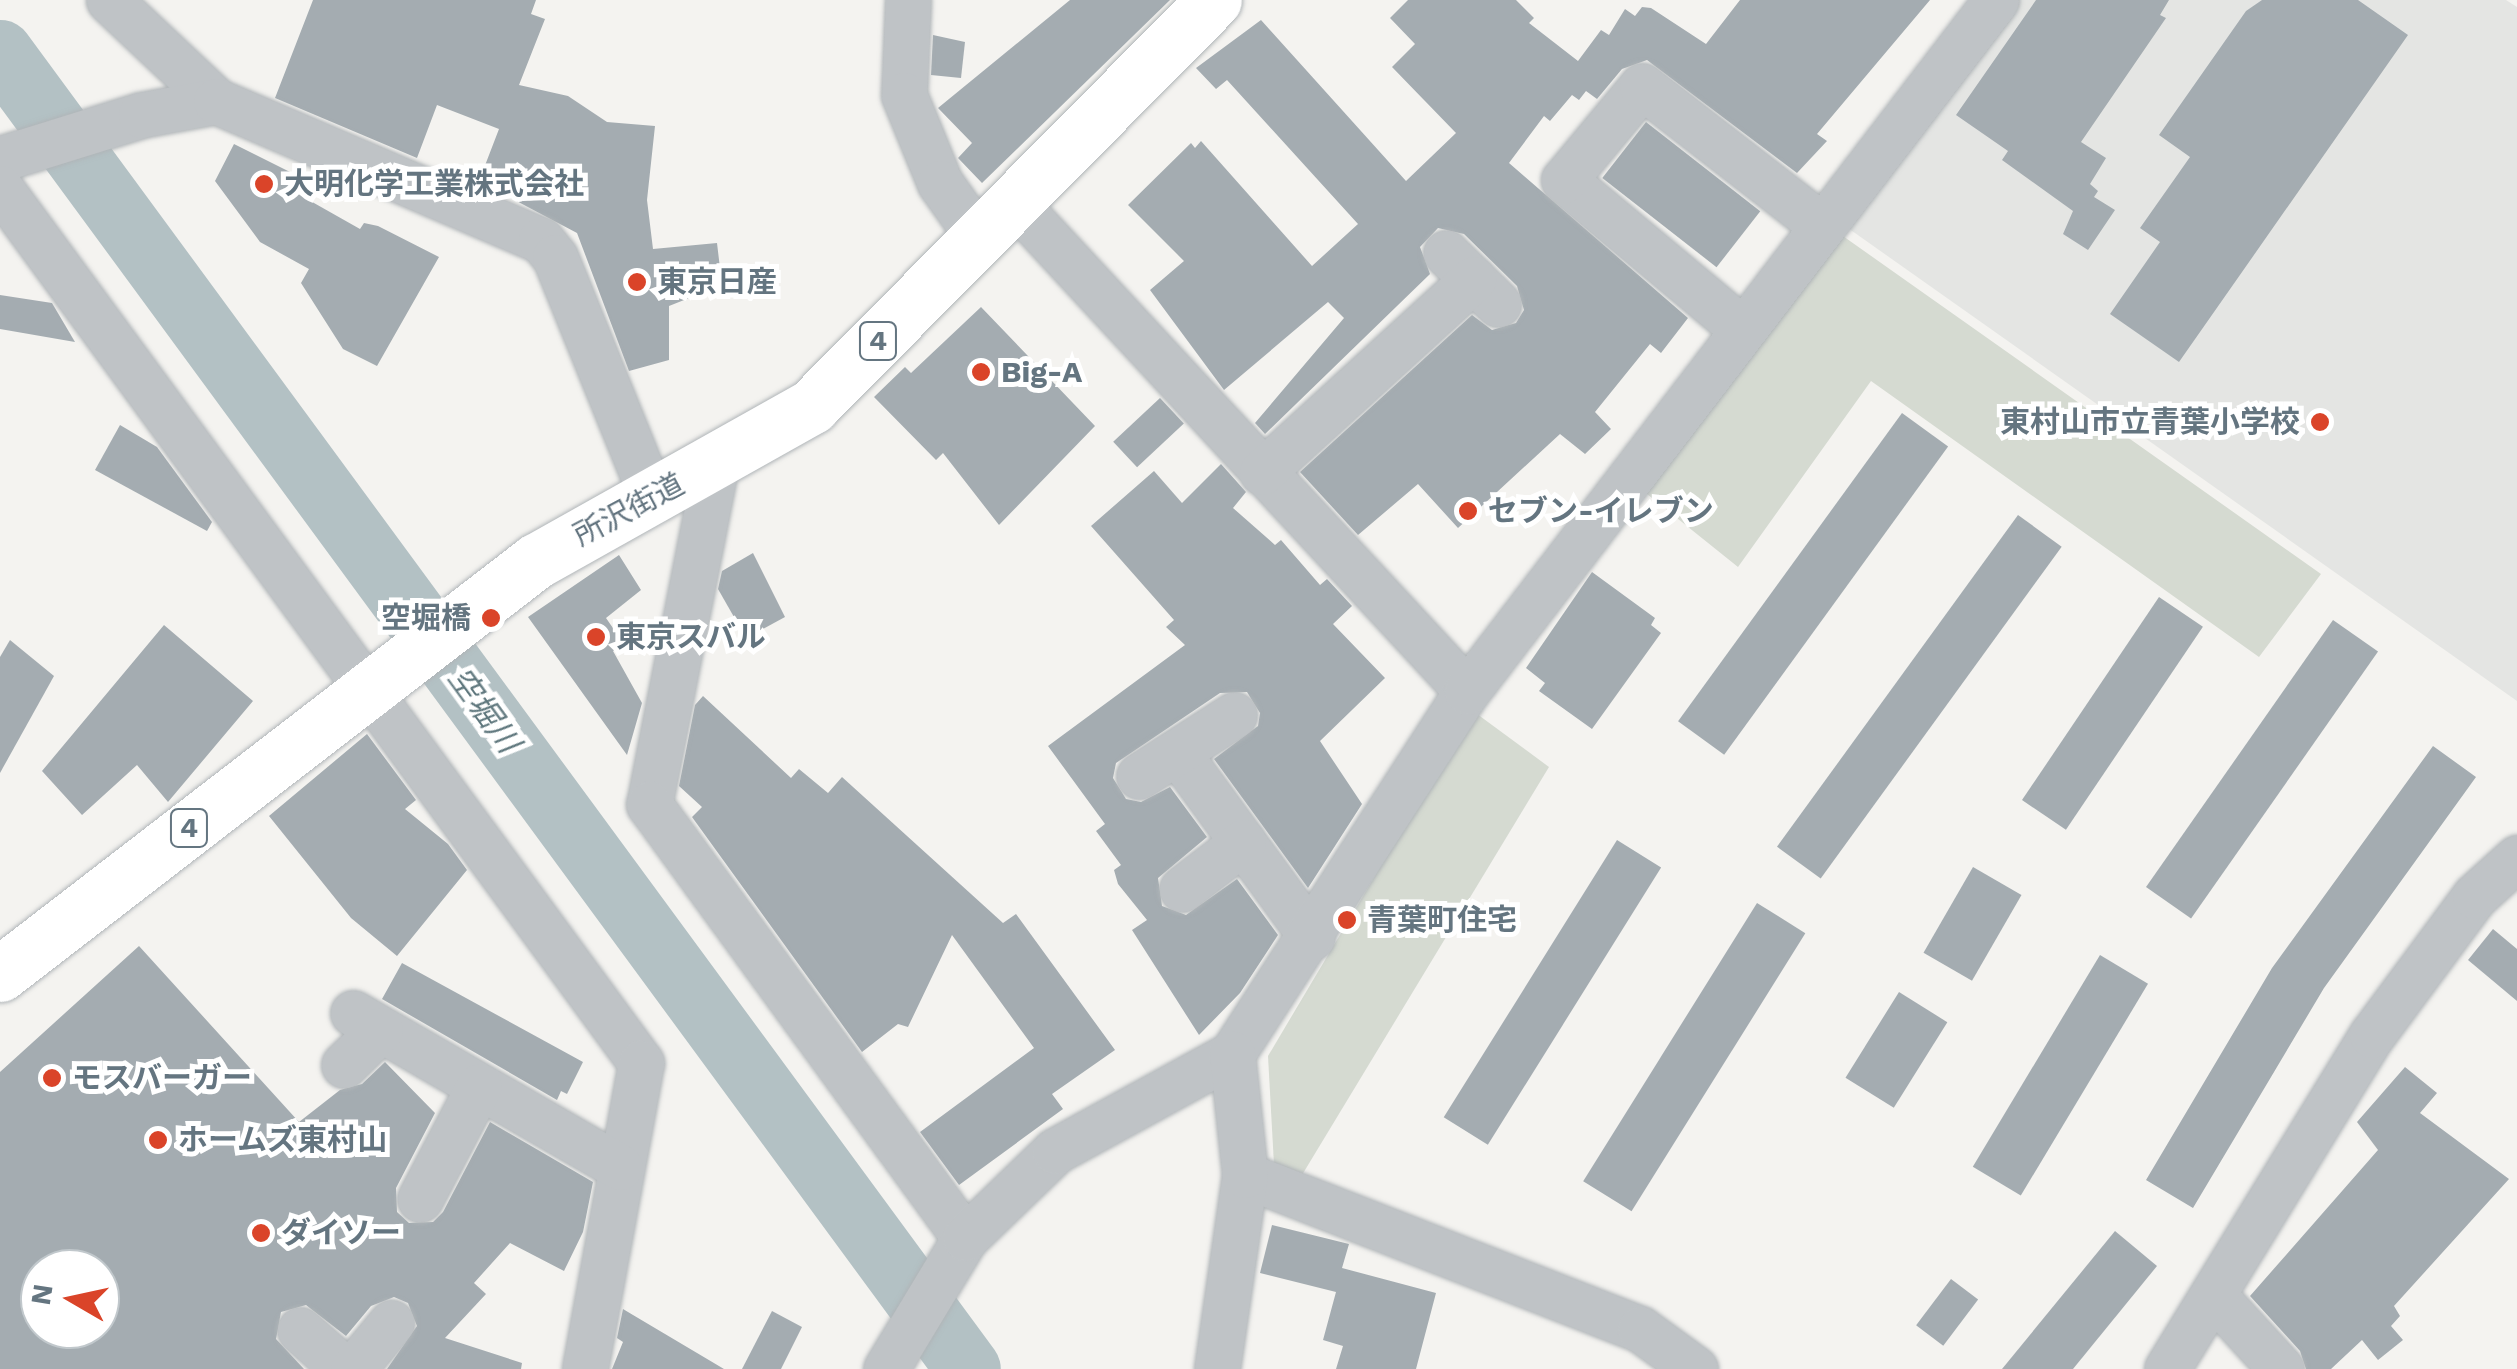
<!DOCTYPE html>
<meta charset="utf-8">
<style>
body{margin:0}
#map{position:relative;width:2517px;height:1369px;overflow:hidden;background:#f4f3f0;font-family:"Work Sans","Noto Sans JP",sans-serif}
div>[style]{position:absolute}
.built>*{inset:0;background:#e4e5e3}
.green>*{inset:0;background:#d5dad1}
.river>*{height:65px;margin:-32.5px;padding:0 32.5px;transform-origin:32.5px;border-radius:32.5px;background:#b3c1c4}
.building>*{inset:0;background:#a4acb1;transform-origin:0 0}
.roads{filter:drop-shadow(0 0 2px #b0b5b8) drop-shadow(0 0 2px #b0b5b8)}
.minor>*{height:45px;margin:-22.5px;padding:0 22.5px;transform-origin:22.5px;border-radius:22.5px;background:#bfc3c6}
.major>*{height:55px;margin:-27.5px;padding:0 27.5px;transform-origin:27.5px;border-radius:27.5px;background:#fff}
.dots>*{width:28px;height:28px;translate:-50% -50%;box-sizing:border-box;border:5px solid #fff;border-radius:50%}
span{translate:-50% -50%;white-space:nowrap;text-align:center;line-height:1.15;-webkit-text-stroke:10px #fff;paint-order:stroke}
.shield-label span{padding:2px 8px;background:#fff;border:2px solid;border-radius:8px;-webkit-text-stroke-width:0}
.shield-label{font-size:28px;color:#647580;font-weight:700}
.poi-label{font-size:30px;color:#647580;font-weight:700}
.left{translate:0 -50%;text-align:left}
.right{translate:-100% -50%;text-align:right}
.street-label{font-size:30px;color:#647580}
.water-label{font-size:32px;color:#5f777d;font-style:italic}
.north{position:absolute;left:20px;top:1249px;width:100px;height:100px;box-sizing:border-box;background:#fff;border:2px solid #c1c8cc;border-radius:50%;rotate:279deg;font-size:28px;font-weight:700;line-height:40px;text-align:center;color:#647580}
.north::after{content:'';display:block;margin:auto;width:35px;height:45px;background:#da4429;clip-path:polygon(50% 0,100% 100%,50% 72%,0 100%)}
</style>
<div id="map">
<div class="built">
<div style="clip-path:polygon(2011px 0,2506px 0,2517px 7px,2517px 701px,1838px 221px)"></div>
</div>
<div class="green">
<div style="clip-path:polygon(1833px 229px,2321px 574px,2259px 657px,1871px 381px,1738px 567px,1637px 486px)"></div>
<div style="clip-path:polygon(1473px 711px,1549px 767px,1302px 1175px,1274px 1165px,1268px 1056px)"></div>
</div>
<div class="river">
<div style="left:0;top:52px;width:1634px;rotate:53.68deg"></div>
</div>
<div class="building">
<div style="clip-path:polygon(313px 0,536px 0,531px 14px,545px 19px,519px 85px,568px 96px,607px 122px,655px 126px,647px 200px,653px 249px,717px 243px,722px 285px,669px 306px,669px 360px,629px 371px,577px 233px,479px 181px,499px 129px,437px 105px,417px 158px,275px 98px)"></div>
<div style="clip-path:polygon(1070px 0,1170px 0,982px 183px,958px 158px,972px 143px,938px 108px)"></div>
<div style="clip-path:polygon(1408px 0,1516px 0,1534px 18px,1529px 23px,1578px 61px,1601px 30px,1609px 35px,1625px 9px,1635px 16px,1642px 7px,1651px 8px,1706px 44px,1740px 0,1930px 0,1817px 134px,1827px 141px,1797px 173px,1647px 60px,1622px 69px,1597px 99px,1586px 91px,1579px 100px,1572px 95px,1550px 121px,1544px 116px,1509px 163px,1688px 318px,1661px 353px,1650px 344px,1595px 412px,1611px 429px,1585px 454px,1560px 434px,1458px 528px,1418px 484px,1358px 535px,1300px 472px,1472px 315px,1492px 330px,1516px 323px,1524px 310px,1517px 286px,1464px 234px,1438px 228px,1420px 247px,1430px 274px,1265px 434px,1255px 423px,1344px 318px,1328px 302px,1224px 390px,1150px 290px,1184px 261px,1128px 205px,1191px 143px,1195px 148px,1201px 141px,1312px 266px,1358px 224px,1227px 80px,1216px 89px,1196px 68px,1261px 20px,1406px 181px,1456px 133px,1392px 67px,1415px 44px,1390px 18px)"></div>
<div style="clip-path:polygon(2036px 0,2169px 0,2160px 15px,2166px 18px,2081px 142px,2106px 158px,2090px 184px,2098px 191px,2094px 197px,2115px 210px,2088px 250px,2063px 234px,2073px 211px,2002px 160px,2008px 151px,1956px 115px)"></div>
<div style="clip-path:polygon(2262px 0,2358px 0,2408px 35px,2179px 362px,2110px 314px,2160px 242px,2140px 228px,2190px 157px,2159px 135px,2246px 11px)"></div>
<div style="clip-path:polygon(933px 35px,965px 42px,961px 78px,931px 75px)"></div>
<div style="left:1646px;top:122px;width:145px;height:71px;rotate:38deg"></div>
<div style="clip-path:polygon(234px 144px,298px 176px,291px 190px,360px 229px,364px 223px,378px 226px,439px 257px,377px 366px,343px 349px,301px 283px,309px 269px,260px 242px,215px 181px)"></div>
<div style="clip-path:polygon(0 295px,52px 303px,75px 342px,0 329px)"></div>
<div style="clip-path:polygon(981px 307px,1095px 426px,999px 525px,943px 453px,936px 460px,874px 397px,905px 367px,911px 373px)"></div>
<div style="left:1160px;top:398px;width:35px;height:64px;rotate:47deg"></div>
<div style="left:1902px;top:413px;width:57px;height:381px;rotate:36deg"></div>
<div style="clip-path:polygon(120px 425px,157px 447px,212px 522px,207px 531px,95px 470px)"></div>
<div style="clip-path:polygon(1221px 464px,1246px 492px,1233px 508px,1275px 545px,1281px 540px,1320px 585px,1327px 579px,1352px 606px,1333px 624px,1385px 678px,1320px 741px,1362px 804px,1308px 888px,1214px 759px,1258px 726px,1260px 713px,1247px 692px,1220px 693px,1116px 763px,1113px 778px,1126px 799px,1141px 802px,1170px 787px,1207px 837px,1158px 878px,1162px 906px,1186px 915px,1237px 879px,1278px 935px,1240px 993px,1199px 1035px,1132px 930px,1147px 920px,1118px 884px,1114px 870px,1121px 865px,1096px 831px,1105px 824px,1048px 746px,1185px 645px,1166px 627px,1174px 620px,1091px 526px,1154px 471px,1182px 503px)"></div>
<div style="left:2018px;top:515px;width:54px;height:410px;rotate:36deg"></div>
<div style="clip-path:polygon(753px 553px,785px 617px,746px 638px,718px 589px,722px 571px)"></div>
<div style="clip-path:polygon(619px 555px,641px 590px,606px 618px,624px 644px,613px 651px,642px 703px,627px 755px,528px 617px)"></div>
<div style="clip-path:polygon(1592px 572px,1655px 618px,1651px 625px,1661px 633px,1592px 729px,1539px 691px,1545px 683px,1526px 668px)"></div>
<div style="left:2159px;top:597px;width:53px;height:245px;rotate:34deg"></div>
<div style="left:2333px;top:620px;width:55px;height:326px;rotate:35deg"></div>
<div style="clip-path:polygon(164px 625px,253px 701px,168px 802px,137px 765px,82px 815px,42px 771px)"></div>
<div style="clip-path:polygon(10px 640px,54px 676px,0 773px,0 657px)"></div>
<div style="clip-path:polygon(703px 696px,791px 778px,799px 769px,828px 793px,842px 777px,1003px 923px,1016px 914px,1115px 1050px,1052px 1094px,1063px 1109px,959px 1185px,920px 1132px,1034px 1048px,952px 935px,908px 1027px,898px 1024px,862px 1052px,692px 817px,702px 807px,679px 786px,695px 705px)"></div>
<div style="clip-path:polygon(367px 734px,416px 800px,405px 809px,448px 844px,467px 870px,397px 956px,351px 918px,269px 816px)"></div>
<div style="clip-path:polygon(2433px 746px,2476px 777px,2324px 988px,2193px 1208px,2146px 1180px,2272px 968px)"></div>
<div style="left:1617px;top:840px;width:52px;height:327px;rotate:32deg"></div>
<div style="left:1973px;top:867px;width:56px;height:99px;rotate:30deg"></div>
<div style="left:1757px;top:903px;width:57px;height:328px;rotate:32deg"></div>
<div style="clip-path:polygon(2493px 929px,2517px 949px,2517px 1001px,2468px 960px)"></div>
<div style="clip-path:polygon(evenodd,139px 946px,299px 1122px,340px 1090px,362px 1084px,385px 1062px,435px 1113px,396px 1188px,397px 1212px,409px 1223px,433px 1222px,443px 1212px,490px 1122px,593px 1182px,583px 1232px,564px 1271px,510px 1243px,474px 1283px,486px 1294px,445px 1338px,522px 1363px,521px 1369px,387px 1369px,417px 1326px,408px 1303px,394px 1297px,371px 1306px,346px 1336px,306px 1305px,281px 1312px,276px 1339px,304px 1369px,0 1369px,0 1072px,139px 946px,40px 1269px,100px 1269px,100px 1329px,40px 1329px,40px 1269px)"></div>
<div style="left:2100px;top:955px;width:56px;height:247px;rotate:31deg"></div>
<div style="clip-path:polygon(402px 963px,583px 1062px,567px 1094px,561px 1091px,557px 1100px,382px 999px)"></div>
<div style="left:1899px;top:992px;width:57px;height:101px;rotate:32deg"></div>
<div style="clip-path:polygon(2405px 1067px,2437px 1093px,2420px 1113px,2509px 1179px,2394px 1306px,2400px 1316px,2391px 1326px,2403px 1340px,2378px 1360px,2362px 1340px,2331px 1369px,2306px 1369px,2300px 1351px,2250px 1296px,2378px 1150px,2357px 1122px)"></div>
<div style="clip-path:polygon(1272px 1225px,1349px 1244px,1342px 1268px,1436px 1293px,1416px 1369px,1336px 1369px,1343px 1346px,1323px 1340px,1336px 1292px,1260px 1273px)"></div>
<div style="clip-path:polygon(2115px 1231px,2157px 1266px,2073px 1369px,2002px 1369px)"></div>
<div style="left:1951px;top:1279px;width:34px;height:58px;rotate:37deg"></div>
<div style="clip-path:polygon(623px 1309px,633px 1315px,724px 1369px,612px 1369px,623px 1342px,617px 1338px)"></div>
<div style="clip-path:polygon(772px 1311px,802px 1327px,781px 1369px,742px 1369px)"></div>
</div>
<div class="roads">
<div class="minor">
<div style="left:109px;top:0;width:147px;rotate:43.3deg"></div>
<div style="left:908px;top:0;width:95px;rotate:92.4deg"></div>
<div style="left:904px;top:95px;width:95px;rotate:67.8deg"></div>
<div style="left:940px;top:183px;width:67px;rotate:54.7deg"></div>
<div style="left:0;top:159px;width:148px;rotate:-17.3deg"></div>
<div style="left:141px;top:115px;width:76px;rotate:-10.6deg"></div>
<div style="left:216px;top:101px;width:353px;rotate:23.2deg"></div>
<div style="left:541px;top:240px;width:22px;rotate:51deg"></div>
<div style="left:555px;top:257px;width:259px;rotate:68deg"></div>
<div style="left:0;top:188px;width:1085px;rotate:53.77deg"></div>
<div style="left:641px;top:1063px;width:311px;rotate:100.4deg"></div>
<div style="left:1015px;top:203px;width:665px;rotate:47.19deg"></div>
<div style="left:1446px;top:253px;width:73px;rotate:44.4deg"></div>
<div style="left:1741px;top:328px;width:231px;rotate:-140.1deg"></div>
<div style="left:1564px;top:180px;width:122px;rotate:-50.3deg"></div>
<div style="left:1642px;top:86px;width:225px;rotate:37.8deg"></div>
<div style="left:716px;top:464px;width:347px;rotate:101.1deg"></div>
<div style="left:649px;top:804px;width:537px;rotate:53.94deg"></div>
<div style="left:1262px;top:472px;width:286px;rotate:-42.4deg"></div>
<div style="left:1177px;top:752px;width:229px;rotate:53.9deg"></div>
<div style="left:1139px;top:776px;width:113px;rotate:-32.7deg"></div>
<div style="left:1182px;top:889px;width:77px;rotate:-37.6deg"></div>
<div style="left:353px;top:1013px;width:308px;rotate:30deg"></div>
<div style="left:344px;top:1065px;width:50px;rotate:-44.2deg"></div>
<div style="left:1245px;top:1175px;width:424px;rotate:21.3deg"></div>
<div style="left:1640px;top:1329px;width:68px;rotate:36deg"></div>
<div style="left:420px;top:1199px;width:127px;rotate:-62.4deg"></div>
<div style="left:2215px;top:1297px;width:98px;rotate:47.5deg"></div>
<div style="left:300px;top:1330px;width:59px;rotate:41.6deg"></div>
<div style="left:353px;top:1369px;width:60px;rotate:-50.4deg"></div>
<div style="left:886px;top:1369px;width:153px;rotate:-58.9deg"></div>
<div style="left:965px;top:1238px;width:125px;rotate:-44deg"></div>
<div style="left:1055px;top:1151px;width:202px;rotate:-28.7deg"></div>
<div style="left:1232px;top:1054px;width:432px;rotate:-57.1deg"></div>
<div style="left:1467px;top:691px;width:870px;rotate:-52.56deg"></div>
<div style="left:1217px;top:1369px;width:196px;rotate:-81.8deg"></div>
<div style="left:1245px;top:1175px;width:122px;rotate:-96.1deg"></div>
<div style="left:2167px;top:1369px;width:392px;rotate:-58.5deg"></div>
<div style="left:2372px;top:1035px;width:173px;rotate:-53.5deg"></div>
<div style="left:2475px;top:896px;width:57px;rotate:-42.1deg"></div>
</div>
<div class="major">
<div style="left:0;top:974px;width:677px;rotate:-37.62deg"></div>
<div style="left:536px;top:561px;width:317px;rotate:-29.3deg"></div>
<div style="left:812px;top:406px;width:571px;rotate:-45.28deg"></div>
</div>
</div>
<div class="dots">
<div style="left:264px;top:184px;background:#da4429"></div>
<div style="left:637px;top:282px;background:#da4429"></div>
<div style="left:981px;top:372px;background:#da4429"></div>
<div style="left:2320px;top:422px;background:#da4429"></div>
<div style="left:1468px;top:511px;background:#da4429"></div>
<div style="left:491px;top:618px;background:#da4429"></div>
<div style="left:596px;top:637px;background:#da4429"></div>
<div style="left:1347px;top:920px;background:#da4429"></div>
<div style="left:52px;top:1078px;background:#da4429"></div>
<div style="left:158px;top:1140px;background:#da4429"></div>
<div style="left:261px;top:1233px;background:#da4429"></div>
</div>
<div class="shield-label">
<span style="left:878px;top:341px">4</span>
<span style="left:189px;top:828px">4</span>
</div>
<div class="poi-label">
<span class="left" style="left:284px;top:184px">大明化学工業株式会社</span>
<span class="left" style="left:657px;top:282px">東京日産</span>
<span class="left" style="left:1001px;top:372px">Big-A</span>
<span class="right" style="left:2300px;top:422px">東村山市立青葉小学校</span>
<span class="left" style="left:1488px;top:511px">セブン-イレブン</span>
<span class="right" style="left:471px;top:618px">空堀橋</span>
<span class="left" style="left:616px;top:637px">東京スバル</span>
<span class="left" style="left:1367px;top:920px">青葉町住宅</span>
<span class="left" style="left:72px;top:1078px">モスバーガー</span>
<span class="left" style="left:178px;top:1140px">ホームズ東村山</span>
<span class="left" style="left:281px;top:1233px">ダイソー</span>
</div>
<div class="street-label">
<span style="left:629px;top:510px;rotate:-28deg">所沢街道</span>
</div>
<div class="water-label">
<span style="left:484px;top:710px;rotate:54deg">空堀川</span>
</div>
<div class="north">N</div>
</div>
